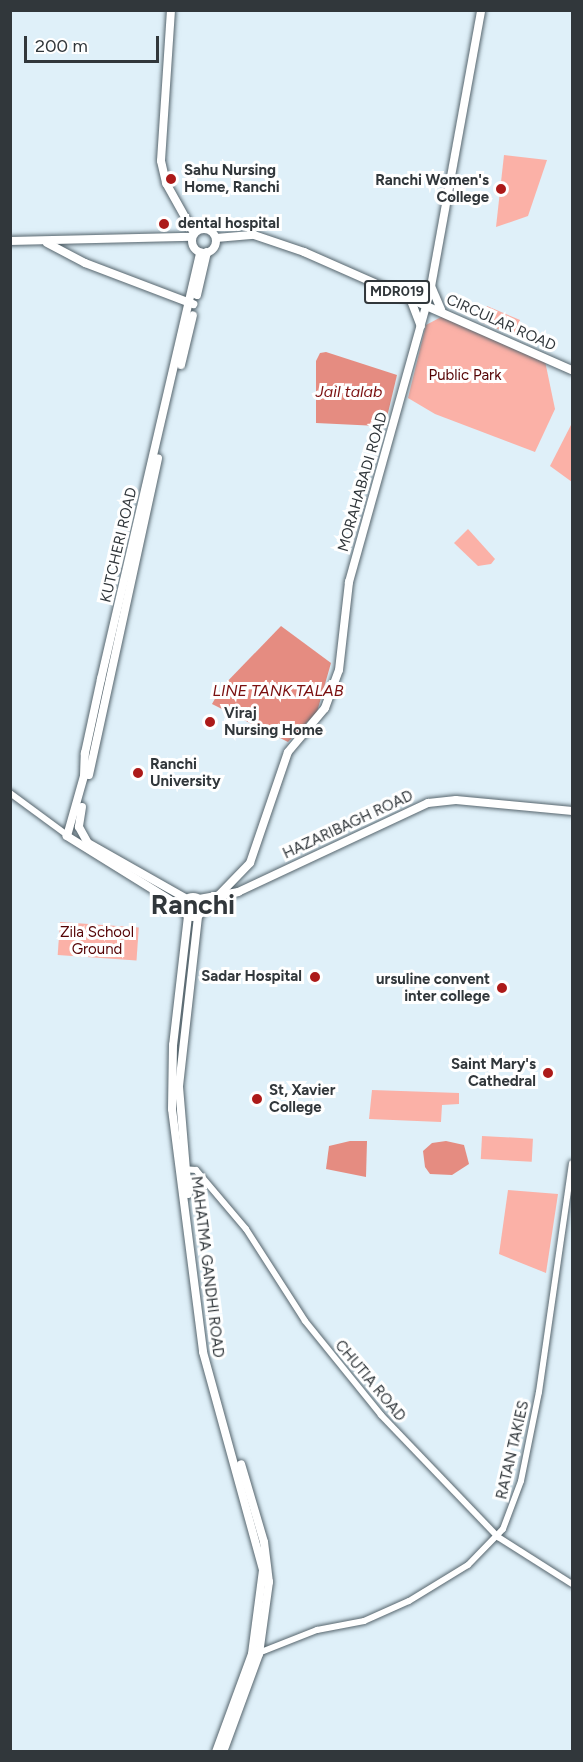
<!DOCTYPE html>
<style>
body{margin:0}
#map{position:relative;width:583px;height:1762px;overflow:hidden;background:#dff0f9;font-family:Figtree,sans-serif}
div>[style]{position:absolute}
.green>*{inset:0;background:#fbb1a7;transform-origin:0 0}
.water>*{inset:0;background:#e58c81}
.roads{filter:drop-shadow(0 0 2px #56656d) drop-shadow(0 0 2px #56656d)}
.minor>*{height:6px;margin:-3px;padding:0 3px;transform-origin:3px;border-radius:3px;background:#fff}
.major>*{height:8px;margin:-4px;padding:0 4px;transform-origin:4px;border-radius:4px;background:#fff}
.major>.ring{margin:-4px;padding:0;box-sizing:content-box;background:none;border:8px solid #fff;border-radius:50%}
.dots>*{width:16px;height:16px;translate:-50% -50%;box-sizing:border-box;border:3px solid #fff;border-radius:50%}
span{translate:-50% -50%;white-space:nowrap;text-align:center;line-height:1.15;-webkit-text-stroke:6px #fff;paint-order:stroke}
.shield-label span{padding:2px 4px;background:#fff;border:2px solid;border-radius:4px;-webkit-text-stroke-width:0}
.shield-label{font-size:14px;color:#31373b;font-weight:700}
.poi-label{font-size:15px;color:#31373b;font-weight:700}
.left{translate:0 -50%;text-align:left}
.right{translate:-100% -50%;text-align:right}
.street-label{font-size:15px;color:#31373b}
.park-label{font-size:15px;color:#550304}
.water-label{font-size:16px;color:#7a0f0f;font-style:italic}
.town-label{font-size:27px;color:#31373b;font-weight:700}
.frame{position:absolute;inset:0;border:12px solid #31373b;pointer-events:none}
.scale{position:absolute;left:24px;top:36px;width:135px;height:27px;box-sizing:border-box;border:3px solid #31373b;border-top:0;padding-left:8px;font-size:18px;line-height:21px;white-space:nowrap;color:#31373b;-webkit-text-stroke:4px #fff;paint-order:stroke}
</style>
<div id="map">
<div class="green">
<div style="clip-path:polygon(504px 155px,547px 160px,528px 216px,496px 227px)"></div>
<div style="left:487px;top:306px;width:36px;height:17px;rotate:23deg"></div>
<div style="clip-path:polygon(443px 316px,545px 361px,555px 409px,535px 452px,435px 414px,408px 398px,426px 325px)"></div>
<div style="clip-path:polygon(572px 423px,572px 482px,550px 466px)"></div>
<div style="clip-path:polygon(468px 529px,495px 559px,491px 564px,478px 566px,454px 543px)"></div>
<div style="left:60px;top:922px;width:79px;height:33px;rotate:4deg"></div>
<div style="clip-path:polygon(372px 1090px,459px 1093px,459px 1104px,442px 1105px,441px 1122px,369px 1119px)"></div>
<div style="left:482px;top:1136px;width:51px;height:23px;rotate:3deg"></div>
<div style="clip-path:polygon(508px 1190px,558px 1194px,546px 1273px,499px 1254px)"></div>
</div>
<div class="water">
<div style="clip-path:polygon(326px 352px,397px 375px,387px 417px,378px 426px,316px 423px,316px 361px,320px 353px)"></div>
<div style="clip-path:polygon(281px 626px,331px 663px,317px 712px,288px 742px,212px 704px,221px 688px)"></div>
<div style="clip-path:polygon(350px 1141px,367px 1141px,366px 1177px,326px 1169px,329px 1146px)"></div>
<div style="clip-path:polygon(446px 1141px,464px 1145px,469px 1164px,452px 1175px,430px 1174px,425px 1167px,423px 1151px,432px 1143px)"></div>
</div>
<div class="roads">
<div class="minor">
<div style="left:10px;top:793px;width:71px;rotate:36.4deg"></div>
<div style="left:182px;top:1169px;width:14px;rotate:4deg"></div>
<div style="left:196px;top:1170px;width:77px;rotate:49.7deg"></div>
<div style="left:246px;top:1229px;width:109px;rotate:57.3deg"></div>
<div style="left:305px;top:1321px;width:121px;rotate:51deg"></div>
<div style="left:381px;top:1415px;width:169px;rotate:46.2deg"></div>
<div style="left:498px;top:1537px;width:88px;rotate:32.4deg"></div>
<div style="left:256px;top:1654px;width:66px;rotate:-21.5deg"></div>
<div style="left:317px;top:1630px;width:48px;rotate:-10.8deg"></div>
<div style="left:364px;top:1621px;width:49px;rotate:-24deg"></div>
<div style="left:409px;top:1601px;width:69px;rotate:-31.4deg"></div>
<div style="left:468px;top:1565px;width:50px;rotate:-45.8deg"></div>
<div style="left:503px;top:1529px;width:51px;rotate:-69.4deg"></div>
<div style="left:521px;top:1481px;width:91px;rotate:-78.6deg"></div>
<div style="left:539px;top:1392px;width:231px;rotate:-81.8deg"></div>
</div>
<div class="major">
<div style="left:171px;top:10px;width:151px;rotate:93.8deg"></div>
<div style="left:161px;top:161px;width:23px;rotate:77deg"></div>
<div style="left:166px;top:183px;width:57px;rotate:60.8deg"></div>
<div class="ring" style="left:192px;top:229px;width:16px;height:16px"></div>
<div style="left:216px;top:238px;width:38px;rotate:-5deg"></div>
<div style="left:254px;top:235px;width:53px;rotate:18.8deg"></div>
<div style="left:304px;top:252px;width:293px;rotate:23.8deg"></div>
<div style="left:10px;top:241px;width:182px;rotate:-1.3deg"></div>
<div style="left:47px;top:243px;width:43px;rotate:27.8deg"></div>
<div style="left:85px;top:263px;width:116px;rotate:20.8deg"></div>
<div style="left:431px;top:286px;width:26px;rotate:67deg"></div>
<div style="left:197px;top:295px;width:44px;rotate:-76.9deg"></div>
<div style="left:410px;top:298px;width:30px;rotate:69deg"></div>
<div style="left:181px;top:365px;width:51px;rotate:-76.5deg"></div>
<div style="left:89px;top:775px;width:324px;rotate:-77.7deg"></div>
<div style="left:82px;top:807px;width:20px;rotate:99deg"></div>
<div style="left:79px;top:827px;width:18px;rotate:61deg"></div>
<div style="left:88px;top:843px;width:114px;rotate:29.5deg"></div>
<div style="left:218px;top:896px;width:46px;rotate:-45.9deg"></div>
<div style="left:250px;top:863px;width:117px;rotate:-71.1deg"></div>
<div style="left:288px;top:752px;width:57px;rotate:-49.9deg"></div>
<div style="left:325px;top:708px;width:40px;rotate:-69.8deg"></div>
<div style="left:339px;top:670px;width:89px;rotate:-83.5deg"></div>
<div style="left:349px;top:582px;width:301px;rotate:-74.4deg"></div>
<div style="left:430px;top:292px;width:287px;rotate:-79.7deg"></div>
<div class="ring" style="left:183px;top:897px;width:12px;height:12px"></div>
<div style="left:199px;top:899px;width:40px;rotate:-10deg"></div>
<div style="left:238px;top:892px;width:210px;rotate:-25.1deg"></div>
<div style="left:428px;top:803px;width:28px;rotate:-6deg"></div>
<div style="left:456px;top:800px;width:117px;rotate:5.4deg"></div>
<div style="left:183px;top:908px;width:137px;rotate:-148.2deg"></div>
<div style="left:67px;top:836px;width:62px;rotate:-74.2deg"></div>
<div style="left:84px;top:776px;width:23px;rotate:-88deg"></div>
<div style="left:85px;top:753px;width:76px;rotate:-77.8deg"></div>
<div style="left:101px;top:679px;width:438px;rotate:-76.9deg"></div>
<div style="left:188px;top:916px;width:130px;rotate:96.6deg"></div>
<div style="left:173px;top:1045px;width:64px;rotate:90.9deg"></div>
<div style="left:172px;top:1109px;width:245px;rotate:82.7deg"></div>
<div style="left:203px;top:1352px;width:226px;rotate:74.6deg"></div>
<div style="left:263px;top:1570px;width:85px;rotate:97.5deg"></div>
<div style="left:252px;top:1654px;width:104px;rotate:110.2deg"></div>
<div style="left:188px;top:1194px;width:108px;rotate:-94.8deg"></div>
<div style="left:179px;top:1086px;width:171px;rotate:-83.6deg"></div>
<div style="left:223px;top:1752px;width:104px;rotate:-69.8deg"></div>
<div style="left:259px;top:1654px;width:73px;rotate:-82.1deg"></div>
<div style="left:269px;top:1582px;width:40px;rotate:-97.1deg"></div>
<div style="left:264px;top:1542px;width:81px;rotate:-106.4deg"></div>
</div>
</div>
<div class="dots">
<div style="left:171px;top:179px;background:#ac1a19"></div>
<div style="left:501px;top:189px;background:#ac1a19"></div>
<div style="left:164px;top:224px;background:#ac1a19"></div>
<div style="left:210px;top:722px;background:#ac1a19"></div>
<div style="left:138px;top:773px;background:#ac1a19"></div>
<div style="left:315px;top:977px;background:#ac1a19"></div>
<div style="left:502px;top:988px;background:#ac1a19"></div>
<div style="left:548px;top:1073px;background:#ac1a19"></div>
<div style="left:257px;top:1099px;background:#ac1a19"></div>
</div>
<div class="shield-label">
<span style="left:397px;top:292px">MDR019</span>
</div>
<div class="poi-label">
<span class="left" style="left:184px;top:179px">Sahu Nursing<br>Home, Ranchi</span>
<span class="right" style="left:489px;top:189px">Ranchi Women's<br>College</span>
<span class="left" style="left:178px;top:224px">dental hospital</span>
<span class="left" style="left:224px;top:722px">Viraj<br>Nursing Home</span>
<span class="left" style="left:150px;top:773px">Ranchi<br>University</span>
<span class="right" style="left:302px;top:977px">Sadar Hospital</span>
<span class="right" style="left:490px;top:988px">ursuline convent<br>inter college</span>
<span class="right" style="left:536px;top:1073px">Saint Mary's<br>Cathedral</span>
<span class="left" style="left:269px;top:1099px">St, Xavier<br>College</span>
</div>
<div class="street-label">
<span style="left:501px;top:323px;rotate:24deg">CIRCULAR ROAD</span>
<span style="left:363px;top:482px;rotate:-74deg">MORAHABADI ROAD</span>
<span style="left:119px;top:545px;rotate:-77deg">KUTCHERI ROAD</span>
<span style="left:348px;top:825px;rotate:-25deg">HAZARIBAGH ROAD</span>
<span style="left:207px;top:1267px;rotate:83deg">MAHATMA GANDHI ROAD</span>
<span style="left:370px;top:1381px;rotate:50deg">CHUTIA ROAD</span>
<span style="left:513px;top:1450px;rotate:-77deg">RATAN TAKIES</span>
</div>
<div class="park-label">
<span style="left:465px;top:376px">Public Park</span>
<span style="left:97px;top:941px">Zila School<br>Ground</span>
</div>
<div class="water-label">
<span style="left:349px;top:392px">Jail talab</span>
<span style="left:278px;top:691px">LINE TANK TALAB</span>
</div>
<div class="town-label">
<span style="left:193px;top:905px">Ranchi</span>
</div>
<div class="frame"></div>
<div class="scale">200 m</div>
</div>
